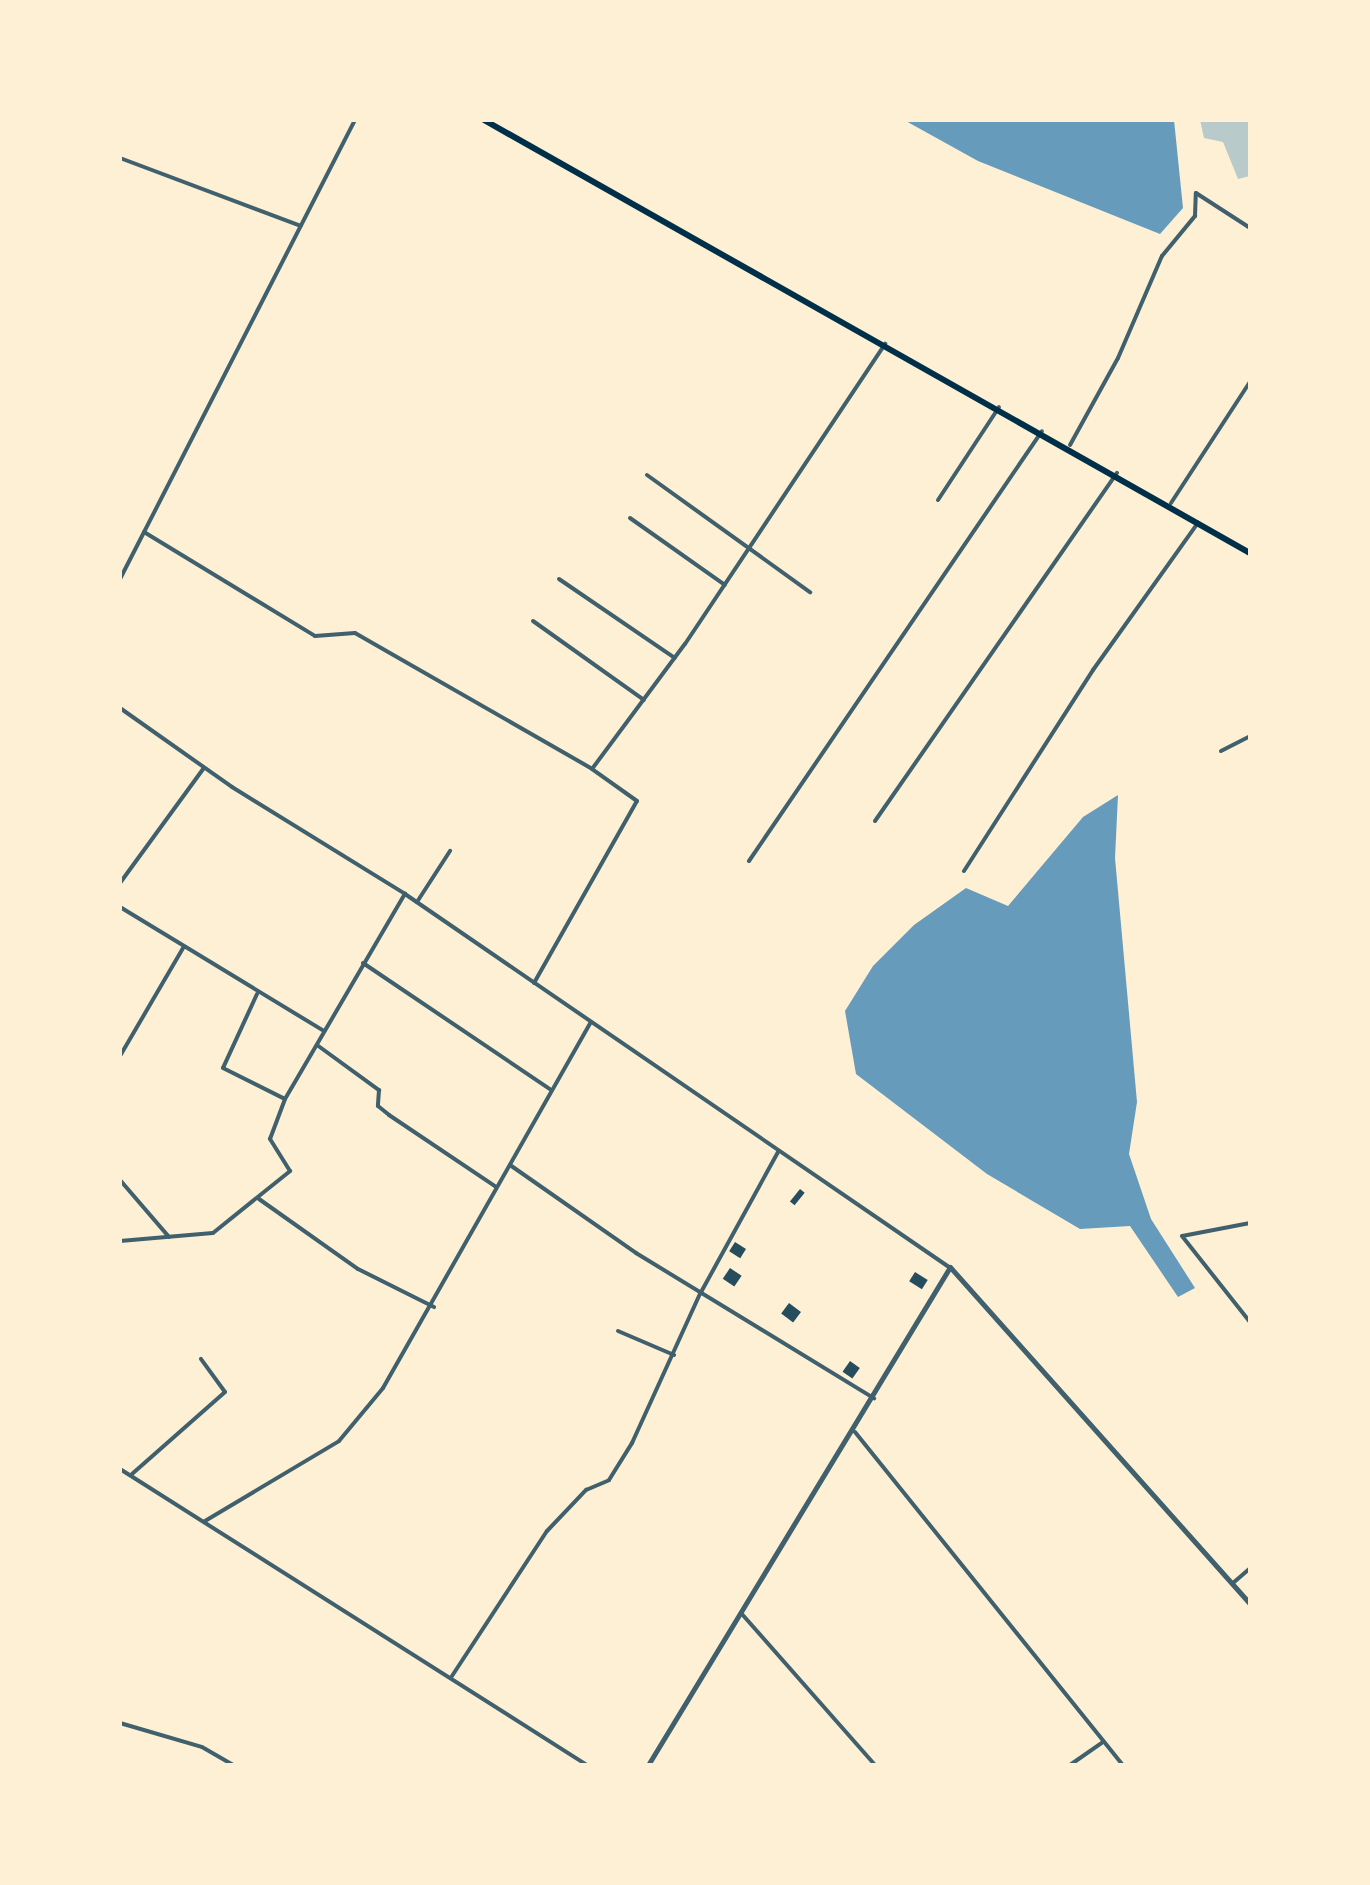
<!DOCTYPE html>
<style>
body{margin:0}
#map{position:relative;width:1370px;height:1885px;overflow:hidden;background:#fdf0d5;font-family:Barlow,sans-serif}
div>[style]{position:absolute}
.green>*{inset:0;background:#b9caca}
.water>*{inset:0;background:#669bbc}
.building>*{inset:0;background:#264d5e;transform-origin:0 0}
.minor>*{height:4px;margin:-2px;padding:0 2px;transform-origin:2px;border-radius:2px;background:#3f606c}
.tertiary>*{height:5px;margin:-2.5px;padding:0 2.5px;transform-origin:2.5px;border-radius:2.5px;background:#3f606c}
.trunk>*{height:6px;margin:-3px;padding:0 3px;transform-origin:3px;border-radius:3px;background:#003049}
span{translate:-50% -50%;white-space:nowrap;text-align:center;line-height:1.15;-webkit-text-stroke:9px #fdf0d5;paint-order:stroke}
.frame{position:absolute;inset:0;border:122px solid #fdf0d5;pointer-events:none}
</style>
<div id="map">
<div class="green">
<div style="clip-path:polygon(1200px 120px,1250px 120px,1250px 176px,1238px 179px,1223px 142px,1204px 138px)"></div>
</div>
<div class="water">
<div style="clip-path:polygon(904px 120px,1174px 120px,1183px 208px,1160px 234px,978px 161px)"></div>
<div style="clip-path:polygon(1118px 795px,1115px 858px,1137px 1102px,1129px 1154px,1151px 1219px,1195px 1288px,1178px 1297px,1130px 1226px,1080px 1229px,987px 1174px,856px 1074px,845px 1011px,873px 966px,914px 925px,966px 888px,1008px 906px,1083px 817px)"></div>
</div>
<div class="building">
<div style="left:800px;top:1189px;width:6px;height:16px;rotate:39deg"></div>
<div style="left:735px;top:1242px;width:13px;height:11px;rotate:32deg"></div>
<div style="left:730px;top:1268px;width:14px;height:13px;rotate:34deg"></div>
<div style="left:915px;top:1272px;width:15px;height:11px;rotate:32deg"></div>
<div style="left:789px;top:1303px;width:15px;height:13px;rotate:37deg"></div>
<div style="left:850px;top:1361px;width:12px;height:13px;rotate:35deg"></div>
</div>
<div class="minor">
<div style="left:120px;top:158px;width:193px;rotate:20.6deg"></div>
<div style="left:1070px;top:445px;width:99px;rotate:-61.1deg"></div>
<div style="left:1118px;top:358px;width:111px;rotate:-66.7deg"></div>
<div style="left:1162px;top:256px;width:52px;rotate:-50.5deg"></div>
<div style="left:1195px;top:216px;width:23px;rotate:-88deg"></div>
<div style="left:1196px;top:193px;width:64px;rotate:32.9deg"></div>
<div style="left:647px;top:475px;width:201px;rotate:35.7deg"></div>
<div style="left:938px;top:500px;width:111px;rotate:-56.7deg"></div>
<div style="left:1171px;top:503px;width:145px;rotate:-56.9deg"></div>
<div style="left:630px;top:518px;width:116px;rotate:35.2deg"></div>
<div style="left:144px;top:532px;width:200px;rotate:31.3deg"></div>
<div style="left:315px;top:636px;width:40px;rotate:-4.3deg"></div>
<div style="left:355px;top:633px;width:273px;rotate:29.8deg"></div>
<div style="left:120px;top:579px;width:516px;rotate:-62.89deg"></div>
<div style="left:559px;top:579px;width:140px;rotate:34.3deg"></div>
<div style="left:533px;top:621px;width:136px;rotate:35.4deg"></div>
<div style="left:120px;top:708px;width:137px;rotate:35.2deg"></div>
<div style="left:232px;top:787px;width:203px;rotate:31.7deg"></div>
<div style="left:405px;top:894px;width:660px;rotate:34.44deg"></div>
<div style="left:1221px;top:751px;width:33px;rotate:-27deg"></div>
<div style="left:875px;top:821px;width:424px;rotate:-55.2deg"></div>
<div style="left:749px;top:861px;width:520px;rotate:-55.73deg"></div>
<div style="left:964px;top:871px;width:239px;rotate:-57.3deg"></div>
<div style="left:1093px;top:670px;width:181px;rotate:-54.5deg"></div>
<div style="left:120px;top:883px;width:142px;rotate:-53.9deg"></div>
<div style="left:417px;top:902px;width:61px;rotate:-57.1deg"></div>
<div style="left:120px;top:907px;width:239px;rotate:31.3deg"></div>
<div style="left:363px;top:963px;width:225px;rotate:34deg"></div>
<div style="left:534px;top:983px;width:209px;rotate:-60.5deg"></div>
<div style="left:637px;top:801px;width:55px;rotate:-144.6deg"></div>
<div style="left:592px;top:769px;width:156px;rotate:-53.4deg"></div>
<div style="left:685px;top:644px;width:361px;rotate:-56.3deg"></div>
<div style="left:257px;top:994px;width:81px;rotate:114.7deg"></div>
<div style="left:223px;top:1068px;width:69px;rotate:26.6deg"></div>
<div style="left:317px;top:1045px;width:77px;rotate:36deg"></div>
<div style="left:379px;top:1090px;width:16px;rotate:94deg"></div>
<div style="left:378px;top:1106px;width:14px;rotate:39deg"></div>
<div style="left:389px;top:1115px;width:129px;rotate:33.9deg"></div>
<div style="left:120px;top:1056px;width:125px;rotate:-59.7deg"></div>
<div style="left:510px;top:1165px;width:154px;rotate:34.9deg"></div>
<div style="left:636px;top:1253px;width:279px;rotate:31.4deg"></div>
<div style="left:120px;top:1180px;width:75px;rotate:49.3deg"></div>
<div style="left:259px;top:1199px;width:121px;rotate:35.3deg"></div>
<div style="left:358px;top:1269px;width:85px;rotate:26.6deg"></div>
<div style="left:1250px;top:1223px;width:69px;rotate:169.2deg"></div>
<div style="left:1182px;top:1236px;width:110px;rotate:51.7deg"></div>
<div style="left:120px;top:1241px;width:93px;rotate:-4.9deg"></div>
<div style="left:213px;top:1233px;width:99px;rotate:-38.8deg"></div>
<div style="left:290px;top:1171px;width:38px;rotate:-122deg"></div>
<div style="left:270px;top:1139px;width:43px;rotate:-69.4deg"></div>
<div style="left:285px;top:1099px;width:238px;rotate:-59.7deg"></div>
<div style="left:618px;top:1331px;width:61px;rotate:23.2deg"></div>
<div style="left:855px;top:1432px;width:427px;rotate:51.2deg"></div>
<div style="left:120px;top:1469px;width:553px;rotate:32.37deg"></div>
<div style="left:132px;top:1474px;width:124px;rotate:-41.4deg"></div>
<div style="left:225px;top:1392px;width:41px;rotate:-126deg"></div>
<div style="left:205px;top:1521px;width:156px;rotate:-30.8deg"></div>
<div style="left:339px;top:1441px;width:69px;rotate:-50.3deg"></div>
<div style="left:383px;top:1388px;width:420px;rotate:-60.4deg"></div>
<div style="left:1233px;top:1583px;width:23px;rotate:-41deg"></div>
<div style="left:741px;top:1613px;width:203px;rotate:48.6deg"></div>
<div style="left:452px;top:1676px;width:173px;rotate:-56.8deg"></div>
<div style="left:547px;top:1531px;width:57px;rotate:-46.4deg"></div>
<div style="left:586px;top:1490px;width:25px;rotate:-23deg"></div>
<div style="left:609px;top:1480px;width:44px;rotate:-58.1deg"></div>
<div style="left:632px;top:1443px;width:164px;rotate:-65.5deg"></div>
<div style="left:700px;top:1294px;width:162px;rotate:-61.2deg"></div>
<div style="left:120px;top:1723px;width:85px;rotate:16.3deg"></div>
<div style="left:202px;top:1747px;width:36px;rotate:30deg"></div>
<div style="left:1070px;top:1765px;width:40px;rotate:-34.9deg"></div>
</div>
<div class="tertiary">
<div style="left:648px;top:1765px;width:582px;rotate:-58.77deg"></div>
<div style="left:950px;top:1267px;width:451px;rotate:48.3deg"></div>
</div>
<div class="trunk">
<div style="left:484px;top:120px;width:880px;rotate:29.48deg"></div>
</div>
<div class="frame"></div>
</div>
